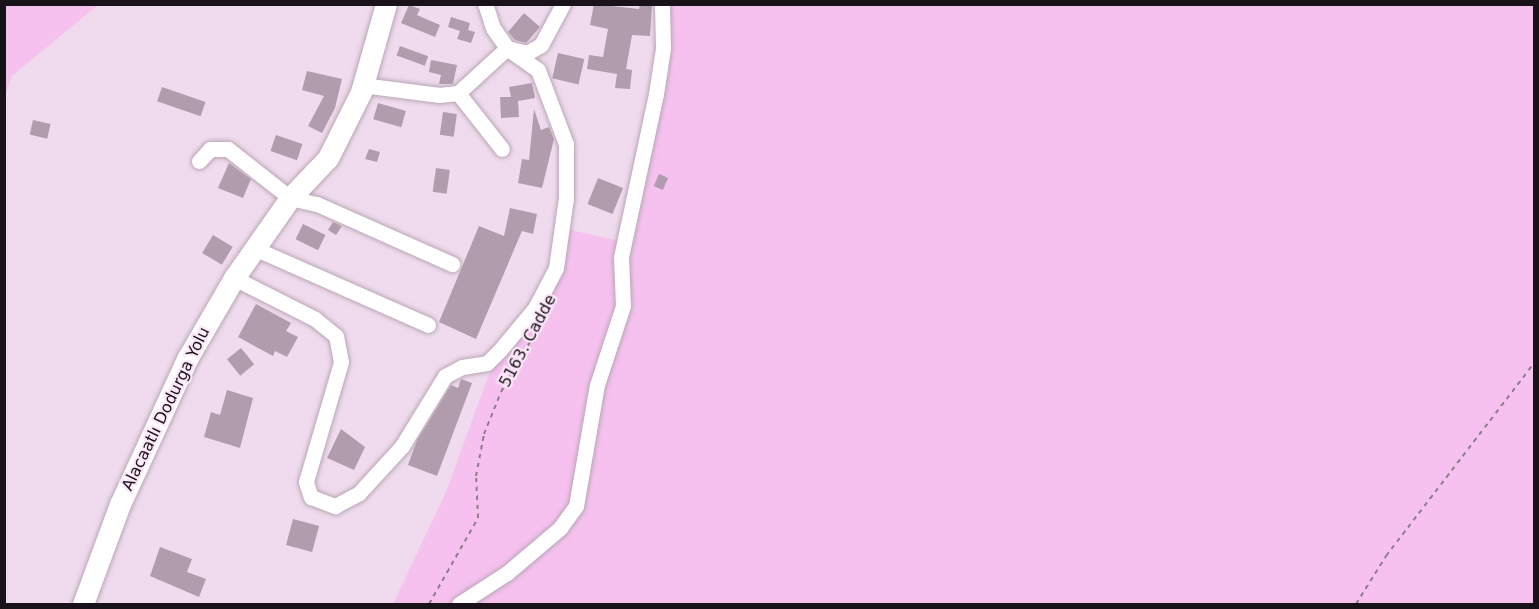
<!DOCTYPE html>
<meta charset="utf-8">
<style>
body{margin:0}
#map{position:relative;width:1539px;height:609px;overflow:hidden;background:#efdbed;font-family:"DejaVu Sans",sans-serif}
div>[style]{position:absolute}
.green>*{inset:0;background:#f6c1ef}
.building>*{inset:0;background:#b09cad;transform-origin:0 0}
.path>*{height:2px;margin-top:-1px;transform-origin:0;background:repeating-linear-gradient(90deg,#8b7d89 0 4.5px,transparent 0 9px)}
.roads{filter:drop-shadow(0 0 2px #b9a6b6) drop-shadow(0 0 2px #b9a6b6)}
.street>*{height:15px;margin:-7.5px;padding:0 7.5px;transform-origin:7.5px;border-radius:7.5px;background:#fff}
.secondary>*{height:21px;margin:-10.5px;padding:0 10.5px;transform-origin:10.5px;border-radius:10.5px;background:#fff}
span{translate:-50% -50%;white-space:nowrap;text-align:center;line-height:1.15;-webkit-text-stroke:4.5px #fde8fa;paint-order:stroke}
.street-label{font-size:16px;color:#191218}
.frame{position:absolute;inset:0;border:6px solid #191218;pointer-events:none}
</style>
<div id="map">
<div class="green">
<div style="clip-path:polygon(5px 4px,98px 4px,98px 5px,12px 76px,5px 96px)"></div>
<div style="clip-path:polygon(667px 5px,1534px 5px,1534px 604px,393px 604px,446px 492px,492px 366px,545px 301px,566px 229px,629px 243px)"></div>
</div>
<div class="building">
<div style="clip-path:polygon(594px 4px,639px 9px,640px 4px,652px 4px,650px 36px,632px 35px,626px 69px,632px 70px,630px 89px,615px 88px,617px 74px,587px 69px,589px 55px,603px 57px,608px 29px,590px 25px)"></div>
<div style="clip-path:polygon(409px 5px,420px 9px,417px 15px,440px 25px,435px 37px,401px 23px)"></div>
<div style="clip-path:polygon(524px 13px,540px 27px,526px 43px,515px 40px,508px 32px)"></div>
<div style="clip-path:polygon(451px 17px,470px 23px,468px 30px,475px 32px,471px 43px,457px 39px,460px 31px,448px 27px)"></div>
<div style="left:400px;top:46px;width:30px;height:10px;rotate:20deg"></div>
<div style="left:558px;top:53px;width:27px;height:26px;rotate:13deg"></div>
<div style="clip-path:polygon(431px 60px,457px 65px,453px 84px,439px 84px,441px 75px,429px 72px)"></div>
<div style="clip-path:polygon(307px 71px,342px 79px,335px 108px,322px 133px,308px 126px,324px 96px,302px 90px)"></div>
<div style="clip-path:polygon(532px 83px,535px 98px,518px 101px,519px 117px,501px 118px,500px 97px,511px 97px,509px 87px)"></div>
<div style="left:162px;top:87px;width:46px;height:15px;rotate:19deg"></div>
<div style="left:378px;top:103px;width:29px;height:17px;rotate:16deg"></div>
<div style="clip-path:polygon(534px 109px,541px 130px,549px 127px,554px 139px,542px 188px,518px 183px,522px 159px,529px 160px)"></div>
<div style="left:443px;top:112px;width:14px;height:23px;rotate:8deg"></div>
<div style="left:33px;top:120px;width:18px;height:15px;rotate:13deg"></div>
<div style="left:276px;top:135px;width:28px;height:17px;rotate:19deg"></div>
<div style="clip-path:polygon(369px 149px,380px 152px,377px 162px,365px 159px)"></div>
<div style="clip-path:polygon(229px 163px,251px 179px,243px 198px,218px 188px)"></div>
<div style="left:436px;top:168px;width:14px;height:24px;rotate:8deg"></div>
<div style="left:659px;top:174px;width:10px;height:13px;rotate:24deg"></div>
<div style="left:598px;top:178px;width:27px;height:28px;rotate:22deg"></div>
<div style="clip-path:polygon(510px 208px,537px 214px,533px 234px,522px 231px,476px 339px,439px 322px,479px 226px,504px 236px)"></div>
<div style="clip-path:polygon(333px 222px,342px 226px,336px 235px,328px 230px)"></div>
<div style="left:303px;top:224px;width:25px;height:17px;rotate:26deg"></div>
<div style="left:213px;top:235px;width:23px;height:21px;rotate:31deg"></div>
<div style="clip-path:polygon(256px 304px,291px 323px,286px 331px,298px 337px,287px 357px,275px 351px,273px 356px,238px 337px)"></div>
<div style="left:241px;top:348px;width:21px;height:18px;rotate:51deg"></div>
<div style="clip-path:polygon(461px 379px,472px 383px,437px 476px,408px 465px,417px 440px,451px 385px,458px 388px)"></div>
<div style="clip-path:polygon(227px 390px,253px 398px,240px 448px,204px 437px,211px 412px,220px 415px)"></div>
<div style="clip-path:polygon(341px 429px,365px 447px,354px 470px,327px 458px)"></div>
<div style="left:293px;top:519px;width:27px;height:27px;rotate:15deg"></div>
<div style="clip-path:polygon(160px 547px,192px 559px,187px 572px,206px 579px,199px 597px,150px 576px)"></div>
</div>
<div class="path">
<div style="left:429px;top:604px;width:99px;rotate:-60.3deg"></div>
<div style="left:478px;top:518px;width:42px;rotate:-92.7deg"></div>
<div style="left:476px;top:476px;width:43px;rotate:-79.2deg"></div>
<div style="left:484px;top:434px;width:45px;rotate:-68deg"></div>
<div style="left:501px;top:392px;width:80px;rotate:-59.9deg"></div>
<div style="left:1356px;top:604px;width:57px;rotate:-58deg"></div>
<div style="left:1386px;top:556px;width:243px;rotate:-52.5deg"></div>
</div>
<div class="roads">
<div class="street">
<div style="left:362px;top:85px;width:78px;rotate:7.4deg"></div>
<div style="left:439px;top:95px;width:19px;rotate:-6deg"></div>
<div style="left:458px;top:93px;width:67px;rotate:-42.6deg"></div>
<div style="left:507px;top:48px;width:21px;rotate:14deg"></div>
<div style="left:527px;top:53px;width:16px;rotate:-30deg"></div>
<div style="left:541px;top:45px;width:47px;rotate:-61.8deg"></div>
<div style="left:458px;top:93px;width:71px;rotate:51.8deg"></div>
<div style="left:199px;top:161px;width:16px;rotate:-47deg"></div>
<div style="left:210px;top:149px;width:18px"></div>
<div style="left:228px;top:149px;width:79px;rotate:38.3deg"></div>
<div style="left:290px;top:198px;width:28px;rotate:13deg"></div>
<div style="left:317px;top:204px;width:148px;rotate:24deg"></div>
<div style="left:256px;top:249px;width:188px;rotate:23.8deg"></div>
<div style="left:234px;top:278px;width:91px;rotate:26.8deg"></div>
<div style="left:315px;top:319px;width:27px;rotate:39deg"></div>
<div style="left:336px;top:336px;width:26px;rotate:79deg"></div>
<div style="left:341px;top:362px;width:125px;rotate:106.3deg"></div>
<div style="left:306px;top:482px;width:16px;rotate:72deg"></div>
<div style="left:311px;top:497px;width:26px;rotate:21deg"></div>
<div style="left:335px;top:506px;width:27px;rotate:-28deg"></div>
<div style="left:359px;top:493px;width:64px;rotate:-47.5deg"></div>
<div style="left:402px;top:446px;width:82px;rotate:-58.4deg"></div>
<div style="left:445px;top:376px;width:19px;rotate:-28deg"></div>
<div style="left:462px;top:367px;width:25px;rotate:-9deg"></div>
<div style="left:487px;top:363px;width:18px;rotate:-45deg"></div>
<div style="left:500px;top:350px;width:55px;rotate:-50.2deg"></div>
<div style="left:535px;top:308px;width:45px;rotate:-62.3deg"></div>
<div style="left:556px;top:268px;width:71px;rotate:-81.9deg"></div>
<div style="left:566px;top:198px;width:54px;rotate:-90deg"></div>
<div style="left:566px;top:144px;width:79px;rotate:-110.7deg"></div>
<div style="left:538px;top:70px;width:38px;rotate:-145deg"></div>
<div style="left:507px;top:48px;width:24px;rotate:-125deg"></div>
<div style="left:493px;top:28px;width:25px;rotate:-108deg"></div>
<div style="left:459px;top:604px;width:57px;rotate:-32.9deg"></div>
<div style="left:507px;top:573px;width:70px;rotate:-40.3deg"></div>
<div style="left:560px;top:528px;width:27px;rotate:-54deg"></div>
<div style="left:576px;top:506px;width:123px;rotate:-80.2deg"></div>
<div style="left:597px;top:385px;width:83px;rotate:-71.8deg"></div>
<div style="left:623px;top:306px;width:49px;rotate:-92.3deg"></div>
<div style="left:621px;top:257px;width:167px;rotate:-77.9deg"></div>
<div style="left:656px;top:94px;width:47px;rotate:-81.3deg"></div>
<div style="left:663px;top:48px;width:44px;rotate:-91.3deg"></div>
</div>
<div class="secondary">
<div style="left:83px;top:604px;width:107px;rotate:-69.7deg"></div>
<div style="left:120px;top:504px;width:160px;rotate:-65.2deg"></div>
<div style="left:187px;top:359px;width:94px;rotate:-59.9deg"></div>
<div style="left:234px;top:278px;width:98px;rotate:-55deg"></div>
<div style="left:290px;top:198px;width:55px;rotate:-46.5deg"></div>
<div style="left:328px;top:158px;width:74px;rotate:-63.4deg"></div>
<div style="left:361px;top:92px;width:91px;rotate:-74.1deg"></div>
</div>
</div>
<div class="street-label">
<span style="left:528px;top:341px;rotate:-62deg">5163. Cadde</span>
<span style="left:166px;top:409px;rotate:-64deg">Alacaatlı Dodurga Yolu</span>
</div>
<div class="frame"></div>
</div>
